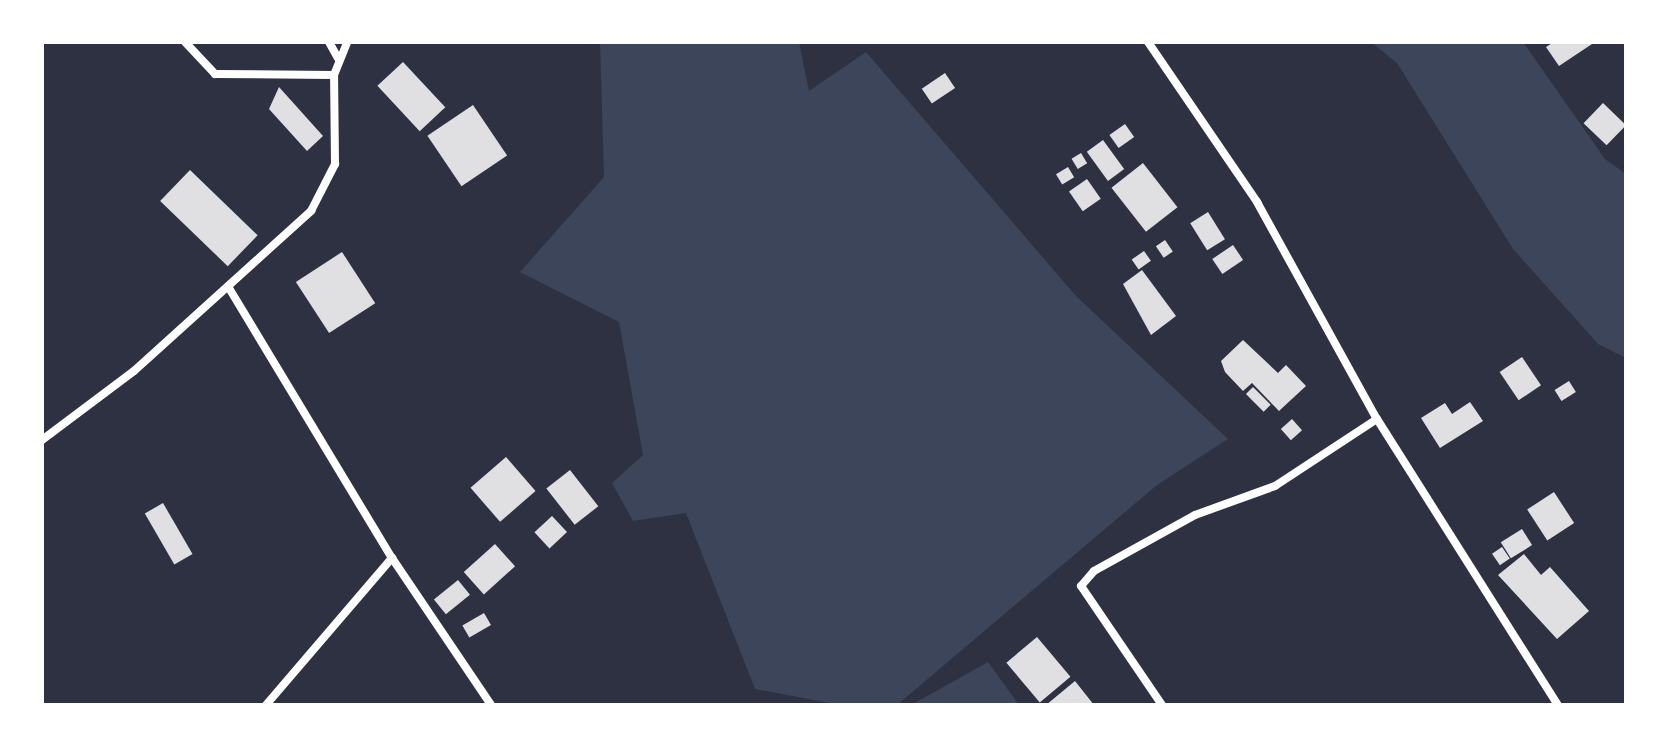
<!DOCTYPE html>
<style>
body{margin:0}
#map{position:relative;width:1668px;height:747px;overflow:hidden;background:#2d3142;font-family:"Fira Sans Condensed",sans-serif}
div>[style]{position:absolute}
.green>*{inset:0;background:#3c4559}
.building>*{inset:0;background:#e0e0e3;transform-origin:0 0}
.minor>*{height:8px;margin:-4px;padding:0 4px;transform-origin:4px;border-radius:4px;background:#fff}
span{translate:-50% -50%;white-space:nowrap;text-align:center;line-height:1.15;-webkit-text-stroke:6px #fff;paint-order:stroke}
.frame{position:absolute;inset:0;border:44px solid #fff;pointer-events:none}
</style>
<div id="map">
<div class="green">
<div style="clip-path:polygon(600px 42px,799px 42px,809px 91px,866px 52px,1076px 296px,1228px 439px,1157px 485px,897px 705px,840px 705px,755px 689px,686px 513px,633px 521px,612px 483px,643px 455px,619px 322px,520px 272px,604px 177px)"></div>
<div style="clip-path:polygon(1371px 42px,1523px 42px,1605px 159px,1626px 174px,1626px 358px,1598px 344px,1513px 249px,1397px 63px)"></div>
<div style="clip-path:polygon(988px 662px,1019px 705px,911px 705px)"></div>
</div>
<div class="building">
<div style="clip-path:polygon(1554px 42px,1595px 42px,1559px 66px,1546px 47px)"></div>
<div style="left:403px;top:62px;width:62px;height:35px;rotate:47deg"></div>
<div style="left:945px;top:73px;width:18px;height:28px;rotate:56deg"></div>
<div style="clip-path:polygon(279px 87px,323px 136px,307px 151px,269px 109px)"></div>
<div style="left:1603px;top:103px;width:32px;height:28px;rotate:44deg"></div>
<div style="left:473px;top:105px;width:61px;height:55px;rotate:56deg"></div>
<div style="left:1125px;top:124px;width:16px;height:19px;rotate:55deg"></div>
<div style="left:1103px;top:140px;width:36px;height:20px;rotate:54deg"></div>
<div style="left:1081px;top:153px;width:12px;height:11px;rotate:59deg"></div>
<div style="left:1143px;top:163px;width:56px;height:40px;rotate:52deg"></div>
<div style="left:1068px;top:167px;width:12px;height:14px;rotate:59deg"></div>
<div style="left:190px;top:170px;width:94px;height:43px;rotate:44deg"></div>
<div style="left:1087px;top:179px;width:24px;height:22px;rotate:55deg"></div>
<div style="left:1208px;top:212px;width:32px;height:21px;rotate:58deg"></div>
<div style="left:1165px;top:240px;width:14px;height:11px;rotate:56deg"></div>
<div style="left:1233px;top:245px;width:18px;height:25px;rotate:56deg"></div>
<div style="left:1144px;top:251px;width:12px;height:15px;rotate:55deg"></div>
<div style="left:342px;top:252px;width:61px;height:55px;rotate:57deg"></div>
<div style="clip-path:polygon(1142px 270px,1176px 316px,1151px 335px,1123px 284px)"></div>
<div style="clip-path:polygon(1243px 340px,1278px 373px,1286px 365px,1306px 386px,1279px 411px,1252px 383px,1243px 391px,1225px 372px,1221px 361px)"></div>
<div style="left:1522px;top:357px;width:34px;height:27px;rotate:56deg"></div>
<div style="left:1569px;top:381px;width:13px;height:17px;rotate:58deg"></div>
<div style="left:1253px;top:387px;width:25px;height:10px;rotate:45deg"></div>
<div style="clip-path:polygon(1470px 402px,1483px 421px,1440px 448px,1421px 418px,1445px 403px,1452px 414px)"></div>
<div style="left:1292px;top:419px;width:15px;height:15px;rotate:48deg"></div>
<div style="left:506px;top:457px;width:45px;height:47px;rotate:49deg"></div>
<div style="left:570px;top:470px;width:46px;height:30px;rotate:52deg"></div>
<div style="left:1554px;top:492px;width:37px;height:32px;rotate:57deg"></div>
<div style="left:163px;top:503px;width:59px;height:21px;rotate:60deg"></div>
<div style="left:552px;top:516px;width:22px;height:24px;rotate:47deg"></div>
<div style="left:1522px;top:529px;width:19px;height:25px;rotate:58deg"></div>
<div style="left:495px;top:544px;width:30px;height:42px;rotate:48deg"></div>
<div style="left:1502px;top:547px;width:14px;height:12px;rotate:56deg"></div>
<div style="clip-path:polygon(1524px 554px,1541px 575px,1550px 567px,1589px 611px,1557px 639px,1498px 575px)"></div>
<div style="left:458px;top:580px;width:19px;height:31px;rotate:51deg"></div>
<div style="left:484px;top:613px;width:14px;height:25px;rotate:60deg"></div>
<div style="left:1037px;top:637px;width:52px;height:40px;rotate:50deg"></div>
<div style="clip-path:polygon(1075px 681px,1094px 705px,1046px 705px)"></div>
</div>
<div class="minor">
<div style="left:185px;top:42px;width:44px;rotate:46.8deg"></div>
<div style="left:215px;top:74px;width:119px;rotate:0.5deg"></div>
<div style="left:329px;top:42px;width:18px;rotate:61deg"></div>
<div style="left:1148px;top:42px;width:194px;rotate:55.7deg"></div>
<div style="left:1257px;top:202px;width:248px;rotate:61.1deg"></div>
<div style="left:1377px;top:419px;width:338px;rotate:57.7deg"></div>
<div style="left:229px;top:288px;width:315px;rotate:58.9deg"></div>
<div style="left:392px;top:558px;width:177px;rotate:56deg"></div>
<div style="left:42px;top:440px;width:115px;rotate:-36.9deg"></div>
<div style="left:134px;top:371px;width:239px;rotate:-42.1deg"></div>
<div style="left:311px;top:211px;width:53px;rotate:-62.9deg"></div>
<div style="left:335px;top:164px;width:89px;rotate:-90.6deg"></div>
<div style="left:334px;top:75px;width:35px;rotate:-68deg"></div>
<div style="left:266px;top:705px;width:194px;rotate:-49.4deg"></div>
<div style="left:1162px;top:705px;width:144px;rotate:-124.2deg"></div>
<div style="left:1081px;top:586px;width:20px;rotate:-49deg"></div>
<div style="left:1094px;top:571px;width:115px;rotate:-29deg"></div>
<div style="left:1195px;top:515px;width:85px;rotate:-19.9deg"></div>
<div style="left:1275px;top:486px;width:122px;rotate:-33.3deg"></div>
</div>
<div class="frame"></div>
</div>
